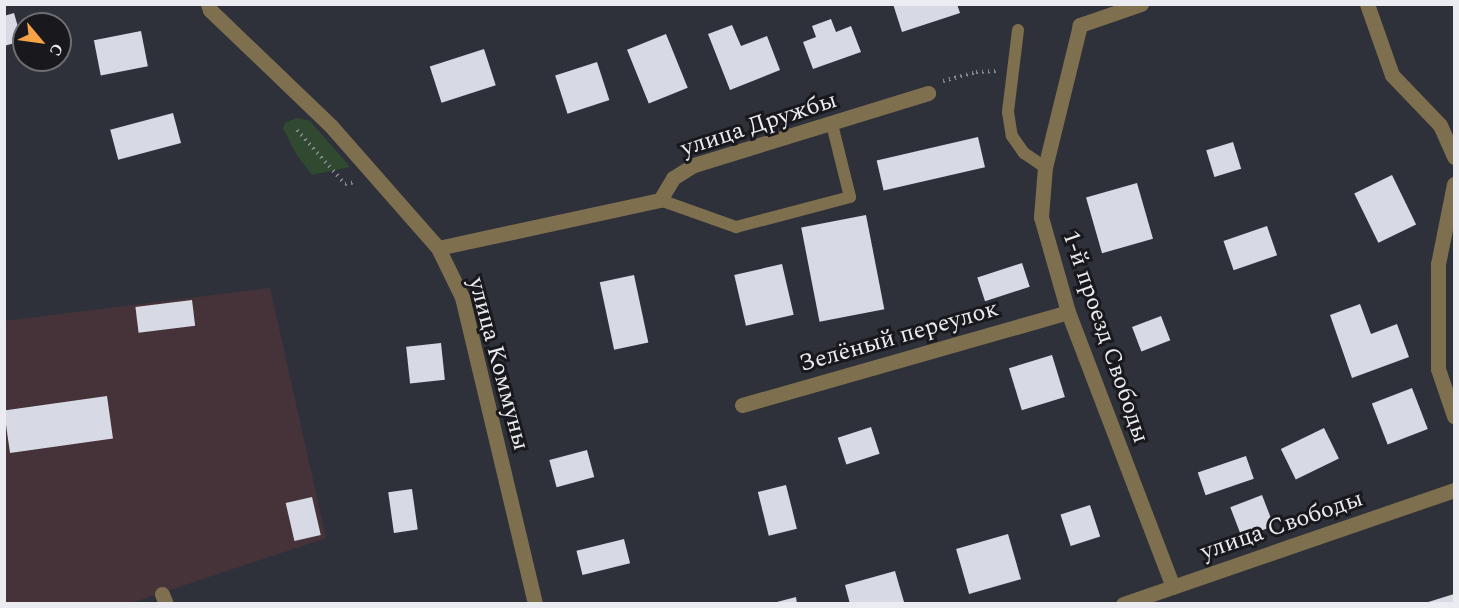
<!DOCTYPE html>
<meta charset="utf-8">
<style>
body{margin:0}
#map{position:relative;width:1459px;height:608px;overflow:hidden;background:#2f313a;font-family:Spectral,serif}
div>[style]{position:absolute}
.industrial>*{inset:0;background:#46333a}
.green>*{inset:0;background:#304930}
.building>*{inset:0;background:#d7dae5;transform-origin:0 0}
.path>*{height:4px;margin-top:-2px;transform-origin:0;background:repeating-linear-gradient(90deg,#86888f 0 1.5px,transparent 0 6px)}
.service>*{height:12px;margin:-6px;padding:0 6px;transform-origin:6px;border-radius:6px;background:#7e6f4e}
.minor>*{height:15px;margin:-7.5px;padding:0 7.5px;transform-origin:7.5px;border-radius:7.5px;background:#7e6f4e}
span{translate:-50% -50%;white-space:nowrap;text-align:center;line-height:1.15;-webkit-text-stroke:6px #19191d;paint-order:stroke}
.street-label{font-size:24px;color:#ebecf2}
.frame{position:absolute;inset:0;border:6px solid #ebecf2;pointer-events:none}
.north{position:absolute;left:12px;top:12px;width:60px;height:60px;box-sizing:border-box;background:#19191d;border:2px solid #6d6d72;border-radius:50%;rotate:119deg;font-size:16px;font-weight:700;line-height:24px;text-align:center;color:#ebecf2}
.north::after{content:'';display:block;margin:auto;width:21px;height:27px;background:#f5a346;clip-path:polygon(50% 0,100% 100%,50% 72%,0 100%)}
</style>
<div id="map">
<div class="industrial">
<div style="clip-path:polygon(270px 288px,326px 538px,131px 603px,5px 603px,4px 321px)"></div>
</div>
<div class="green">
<div style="clip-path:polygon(298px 118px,310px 121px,350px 167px,312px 175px,296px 154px,283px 128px,286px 122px)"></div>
</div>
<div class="building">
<div style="clip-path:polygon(893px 4px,957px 4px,960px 13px,902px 32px)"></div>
<div style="clip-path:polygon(14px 13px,22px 41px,4px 46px,4px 16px)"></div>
<div style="clip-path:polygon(831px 19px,836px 32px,851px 26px,861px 52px,813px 69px,803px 42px,816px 37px,812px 26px)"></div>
<div style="clip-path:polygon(732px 25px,741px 46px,767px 36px,780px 70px,730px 90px,708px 34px)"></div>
<div style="left:141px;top:31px;width:36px;height:48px;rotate:79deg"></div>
<div style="left:666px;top:34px;width:58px;height:42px;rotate:68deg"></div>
<div style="left:484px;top:49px;width:38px;height:57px;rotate:72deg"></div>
<div style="left:597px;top:62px;width:40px;height:44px;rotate:72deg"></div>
<div style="left:173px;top:113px;width:31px;height:65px;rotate:75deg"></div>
<div style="left:978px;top:137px;width:31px;height:104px;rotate:77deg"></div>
<div style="left:1233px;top:142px;width:28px;height:28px;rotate:73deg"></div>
<div style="left:1392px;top:175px;width:55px;height:42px;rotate:64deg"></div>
<div style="left:1137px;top:183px;width:58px;height:53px;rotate:74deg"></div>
<div style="left:866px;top:215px;width:96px;height:66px;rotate:79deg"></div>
<div style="left:1267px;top:226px;width:31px;height:46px;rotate:71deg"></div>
<div style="left:1022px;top:263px;width:25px;height:47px;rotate:72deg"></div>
<div style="left:782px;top:264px;width:52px;height:49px;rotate:77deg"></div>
<div style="left:634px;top:275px;width:69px;height:35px;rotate:78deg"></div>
<div style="left:192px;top:300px;width:26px;height:57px;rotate:83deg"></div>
<div style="clip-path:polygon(1360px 304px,1371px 334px,1397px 324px,1409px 357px,1352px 378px,1330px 315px)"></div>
<div style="left:1161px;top:316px;width:26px;height:31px;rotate:69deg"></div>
<div style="left:441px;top:343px;width:37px;height:35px;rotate:84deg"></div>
<div style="left:1052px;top:355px;width:44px;height:45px;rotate:73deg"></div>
<div style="left:1412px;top:388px;width:44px;height:43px;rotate:69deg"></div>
<div style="left:107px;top:396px;width:43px;height:104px;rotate:82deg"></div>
<div style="left:871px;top:427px;width:28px;height:35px;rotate:72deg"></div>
<div style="left:1324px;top:428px;width:34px;height:48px;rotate:64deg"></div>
<div style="left:587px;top:450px;width:28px;height:39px;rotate:75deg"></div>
<div style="left:1246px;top:456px;width:24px;height:51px;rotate:71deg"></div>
<div style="left:786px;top:485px;width:45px;height:29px;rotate:76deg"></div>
<div style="left:412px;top:489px;width:41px;height:24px;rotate:82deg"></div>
<div style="left:1262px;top:495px;width:33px;height:34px;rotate:69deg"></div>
<div style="left:312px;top:497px;width:39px;height:27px;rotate:77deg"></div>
<div style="left:1090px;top:505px;width:33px;height:31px;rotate:72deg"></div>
<div style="left:1008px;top:534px;width:47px;height:54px;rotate:74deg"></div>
<div style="left:624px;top:539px;width:25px;height:49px;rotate:76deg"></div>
<div style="clip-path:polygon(895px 571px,904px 602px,850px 604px,845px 585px)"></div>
<div style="clip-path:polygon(1454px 594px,1454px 604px,1425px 604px,1425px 603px)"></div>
<div style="clip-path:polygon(796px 597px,797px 604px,773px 604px,773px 603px)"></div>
</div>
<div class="path">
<div style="left:943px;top:81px;width:34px;rotate:-15deg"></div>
<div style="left:976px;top:72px;width:21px;rotate:-3deg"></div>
<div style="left:297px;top:130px;width:72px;rotate:48.4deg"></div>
<div style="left:345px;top:184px;width:10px;rotate:-11deg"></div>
</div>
<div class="service">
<div style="left:1018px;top:30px;width:83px;rotate:97deg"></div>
<div style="left:1008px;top:112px;width:24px;rotate:81deg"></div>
<div style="left:1012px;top:136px;width:21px;rotate:55deg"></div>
<div style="left:1024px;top:153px;width:25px;rotate:34deg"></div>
<div style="left:660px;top:200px;width:81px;rotate:19.6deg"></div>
<div style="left:736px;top:227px;width:118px;rotate:-14.7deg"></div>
<div style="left:850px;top:197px;width:75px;rotate:-103.9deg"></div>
</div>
<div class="minor">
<div style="left:208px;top:4px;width:6px;rotate:72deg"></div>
<div style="left:210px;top:10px;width:168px;rotate:43.8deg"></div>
<div style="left:331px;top:126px;width:162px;rotate:48.7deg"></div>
<div style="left:438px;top:248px;width:55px;rotate:63.9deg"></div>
<div style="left:462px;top:297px;width:316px;rotate:76.6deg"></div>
<div style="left:1141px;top:4px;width:65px;rotate:161deg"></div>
<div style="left:1080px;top:25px;width:146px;rotate:103.8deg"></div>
<div style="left:1045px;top:167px;width:50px;rotate:94.6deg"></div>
<div style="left:1041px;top:217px;width:99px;rotate:74.1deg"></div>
<div style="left:1068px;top:312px;width:294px;rotate:69.1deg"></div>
<div style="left:1367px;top:4px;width:75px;rotate:70.6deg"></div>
<div style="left:1392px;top:75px;width:69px;rotate:46.2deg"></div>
<div style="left:1440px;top:125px;width:35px;rotate:66deg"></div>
<div style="left:1454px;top:184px;width:82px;rotate:101.3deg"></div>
<div style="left:1438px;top:264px;width:105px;rotate:90deg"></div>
<div style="left:1438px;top:369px;width:50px;rotate:71.2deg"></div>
<div style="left:438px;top:248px;width:227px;rotate:-12.2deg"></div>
<div style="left:660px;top:200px;width:26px;rotate:-59deg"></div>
<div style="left:673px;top:178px;width:25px;rotate:-32deg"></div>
<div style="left:694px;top:165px;width:245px;rotate:-17.1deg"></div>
<div style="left:742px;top:405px;width:339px;rotate:-15.9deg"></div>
<div style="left:162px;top:594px;width:11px;rotate:68deg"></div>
<div style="left:1123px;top:604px;width:350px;rotate:-19deg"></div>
</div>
<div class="street-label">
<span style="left:759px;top:125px;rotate:-18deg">улица Дружбы</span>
<span style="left:899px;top:337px;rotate:-16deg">Зелёный переулок</span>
<span style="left:1105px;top:337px;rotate:71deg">1-й проезд Свободы</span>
<span style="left:498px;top:364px;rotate:75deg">улица Коммуны</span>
<span style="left:1282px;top:526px;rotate:-19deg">улица Свободы</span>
</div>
<div class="frame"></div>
<div class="north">С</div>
</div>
